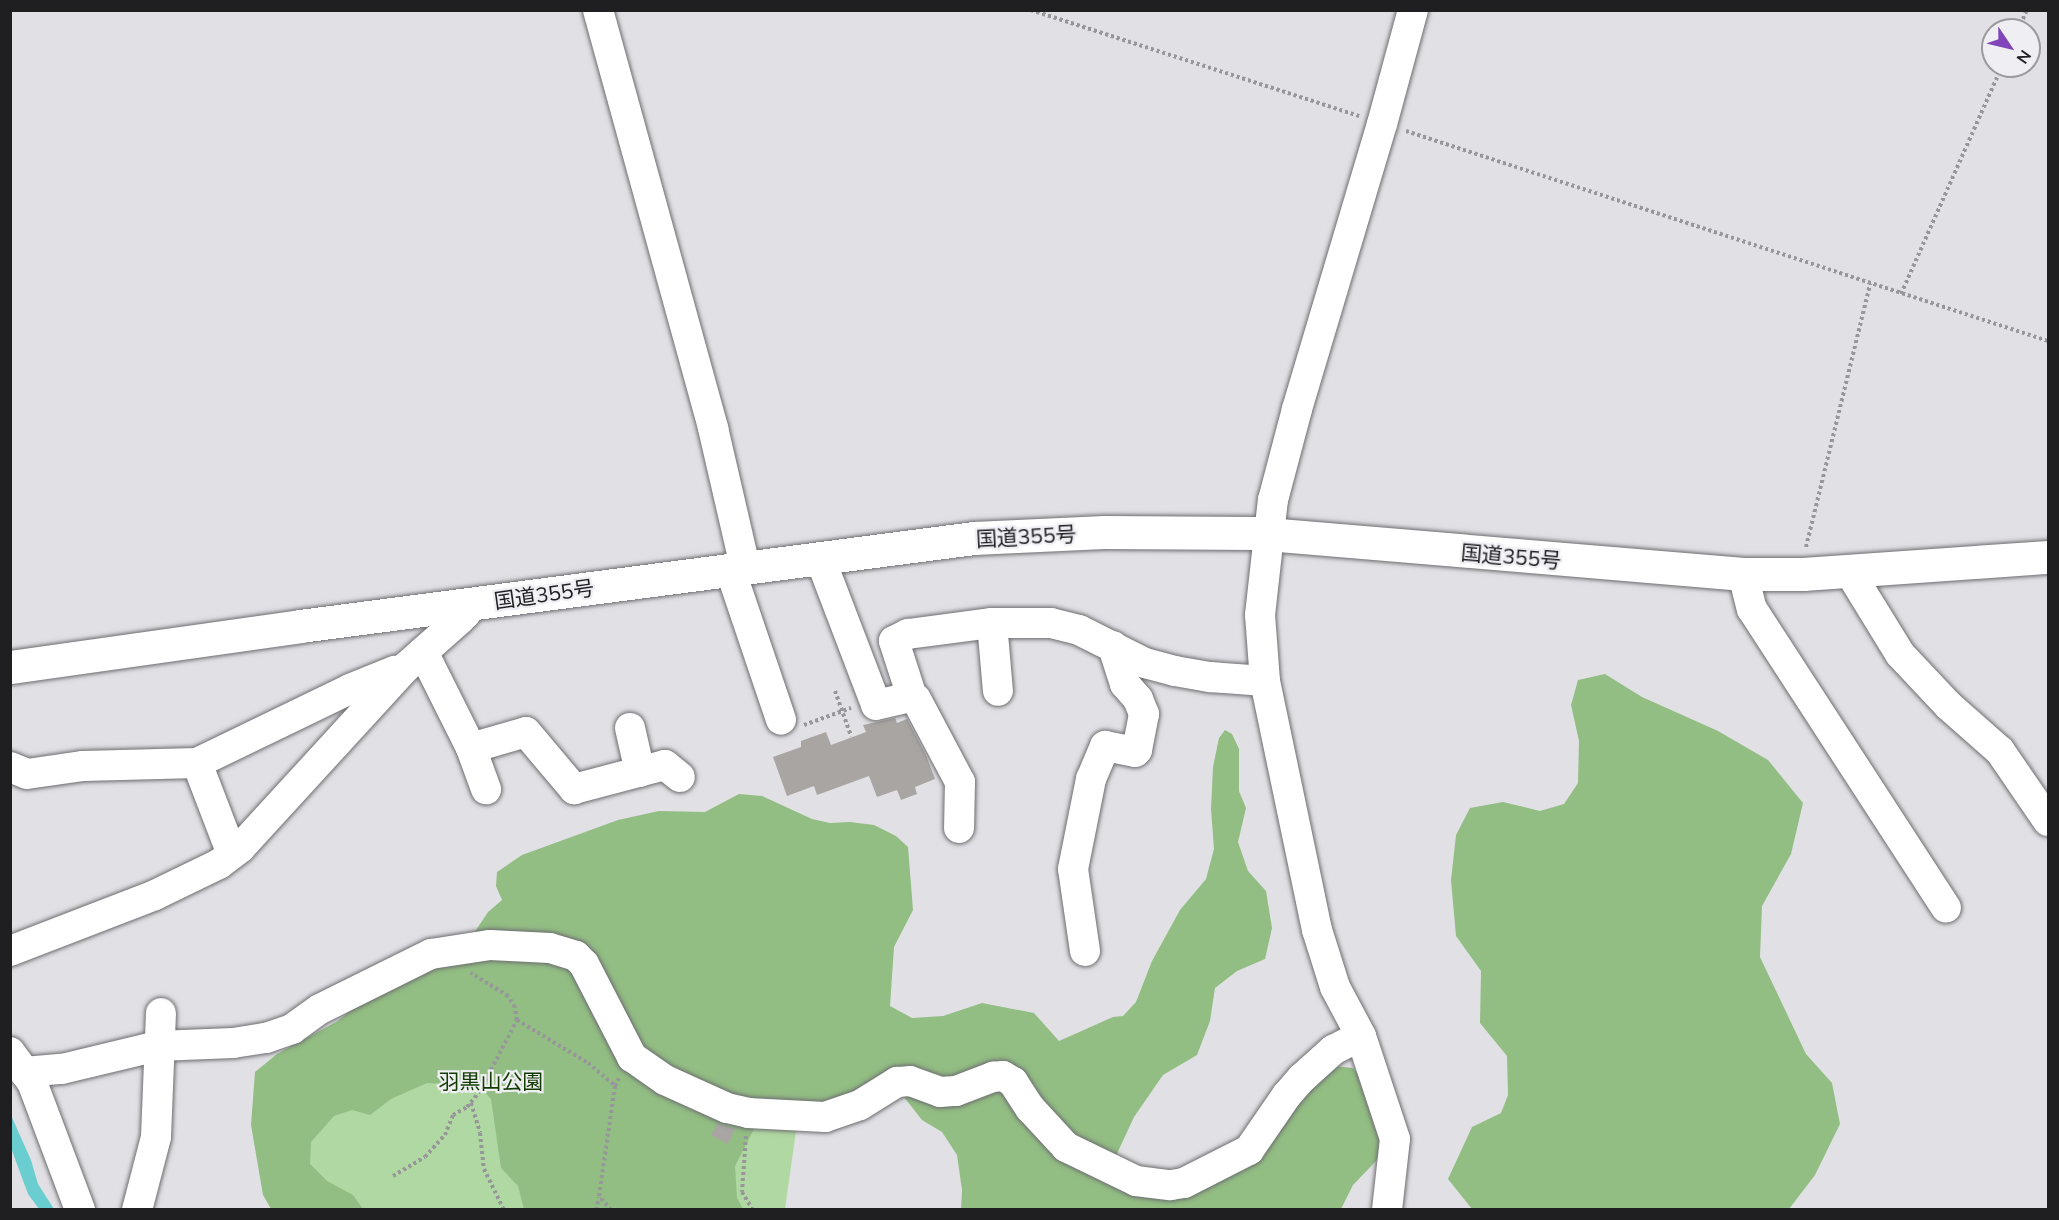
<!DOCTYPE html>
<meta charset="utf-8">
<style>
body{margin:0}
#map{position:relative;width:2059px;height:1220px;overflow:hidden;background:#e1e1e5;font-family:Mulish,"Noto Sans JP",sans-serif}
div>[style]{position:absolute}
.green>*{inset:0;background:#b0d8a2}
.forest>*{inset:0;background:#92bd83}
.water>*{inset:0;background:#6aced0}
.building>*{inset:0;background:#a9a5a2}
.path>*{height:4px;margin-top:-2px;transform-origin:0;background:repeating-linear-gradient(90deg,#979699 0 3px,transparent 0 6px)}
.roads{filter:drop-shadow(0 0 2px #6d6d71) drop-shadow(0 0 2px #6d6d71)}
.minor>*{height:30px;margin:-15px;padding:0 15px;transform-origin:15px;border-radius:15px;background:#fff}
.highway>*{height:33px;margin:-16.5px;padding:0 16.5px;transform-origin:16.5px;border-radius:16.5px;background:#fff}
span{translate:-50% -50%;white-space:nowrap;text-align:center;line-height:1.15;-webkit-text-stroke:4.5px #eeeef3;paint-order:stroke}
.street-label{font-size:21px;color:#1f1e20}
.park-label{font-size:21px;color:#123b00}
.frame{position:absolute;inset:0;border:12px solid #1f1e20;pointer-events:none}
.north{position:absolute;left:1981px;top:18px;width:60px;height:60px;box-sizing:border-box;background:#eeeef3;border:2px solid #9b9b9f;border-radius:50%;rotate:125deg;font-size:16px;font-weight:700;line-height:24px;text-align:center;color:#1f1e20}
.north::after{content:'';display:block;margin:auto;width:21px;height:27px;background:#8144b9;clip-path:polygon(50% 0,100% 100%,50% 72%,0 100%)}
</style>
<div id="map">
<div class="green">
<div style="clip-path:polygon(289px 1056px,797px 1124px,785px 1209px,279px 1209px)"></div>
</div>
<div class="forest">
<div style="clip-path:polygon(1605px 674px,1642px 697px,1718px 731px,1768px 760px,1803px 803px,1791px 854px,1762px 906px,1760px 957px,1806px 1054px,1832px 1083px,1840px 1124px,1815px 1175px,1789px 1209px,1472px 1209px,1448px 1179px,1472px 1127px,1501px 1113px,1508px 1095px,1507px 1056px,1480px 1023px,1481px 971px,1456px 936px,1451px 880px,1456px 835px,1470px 808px,1503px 802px,1540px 811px,1564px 804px,1578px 783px,1579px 741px,1571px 705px,1578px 680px)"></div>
<div style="clip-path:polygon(1225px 730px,1232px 734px,1239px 749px,1239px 791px,1246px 808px,1238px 842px,1248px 871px,1266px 891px,1272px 928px,1265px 959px,1237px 971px,1215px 988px,1210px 1021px,1197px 1055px,1163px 1075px,1134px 1117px,1115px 1158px,1175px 1196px,1335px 1066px,1353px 1068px,1366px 1084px,1387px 1137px,1377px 1160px,1353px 1185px,1341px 1209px,961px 1209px,962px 1190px,957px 1155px,942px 1132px,922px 1120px,900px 1092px,754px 1129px,735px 1166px,737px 1198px,743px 1209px,524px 1209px,518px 1186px,501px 1168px,491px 1099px,479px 1086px,427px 1083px,391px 1099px,370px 1115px,352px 1110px,334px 1116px,311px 1142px,310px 1164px,327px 1181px,353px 1195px,363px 1209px,271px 1209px,263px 1195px,251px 1125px,255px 1072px,277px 1054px,336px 1022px,378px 990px,472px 936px,488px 912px,502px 900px,496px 886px,497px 872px,522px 855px,618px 820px,659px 811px,705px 812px,739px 794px,762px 796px,812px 819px,830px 823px,850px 822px,874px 825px,896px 836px,908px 847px,913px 910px,894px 947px,890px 1006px,912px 1018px,943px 1016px,982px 1003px,1034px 1013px,1059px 1041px,1113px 1017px,1123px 1016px,1136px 1002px,1152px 961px,1180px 910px,1206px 879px,1214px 849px,1211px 809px,1213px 767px,1219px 738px)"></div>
</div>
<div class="water">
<div style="clip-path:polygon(10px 1113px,31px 1160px,38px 1184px,54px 1209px,39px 1209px,28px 1194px,11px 1148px)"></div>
</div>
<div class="building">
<div style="clip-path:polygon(895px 718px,897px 723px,907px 719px,926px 755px,935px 779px,915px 787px,917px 794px,901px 800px,897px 790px,877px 797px,869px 776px,817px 795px,814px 786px,787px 796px,773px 757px,801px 747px,801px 741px,826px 732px,831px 745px,866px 732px,863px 725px)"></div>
<div style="clip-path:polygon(718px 1123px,735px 1129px,728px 1144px,711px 1135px)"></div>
</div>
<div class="path">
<div style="left:1031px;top:10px;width:345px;rotate:17.9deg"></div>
<div style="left:2018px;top:30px;width:22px;rotate:-66deg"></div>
<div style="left:1406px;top:131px;width:675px;rotate:18.11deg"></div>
<div style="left:1901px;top:294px;width:249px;rotate:-66.1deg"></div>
<div style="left:1806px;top:547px;width:271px;rotate:-76.3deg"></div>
<div style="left:835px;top:691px;width:48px;rotate:70.4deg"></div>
<div style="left:804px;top:725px;width:50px;rotate:-19.9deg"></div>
<div style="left:517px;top:1020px;width:83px;rotate:31.2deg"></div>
<div style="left:588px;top:1063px;width:35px;rotate:40deg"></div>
<div style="left:471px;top:1103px;width:31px;rotate:73deg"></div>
<div style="left:480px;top:1133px;width:36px;rotate:84deg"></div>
<div style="left:484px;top:1169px;width:46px;rotate:64deg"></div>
<div style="left:746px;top:1136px;width:56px;rotate:94.1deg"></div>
<div style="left:742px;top:1192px;width:21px;rotate:59deg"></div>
<div style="left:393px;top:1176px;width:37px;rotate:-31deg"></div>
<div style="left:425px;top:1157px;width:30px;rotate:-48deg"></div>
<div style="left:445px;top:1135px;width:22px;rotate:-68deg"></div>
<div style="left:453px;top:1115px;width:16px;rotate:-30deg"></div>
<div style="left:467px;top:1107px;width:21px;rotate:-51deg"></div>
<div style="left:480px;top:1091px;width:80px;rotate:-62.5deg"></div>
<div style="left:517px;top:1020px;width:13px;rotate:-99deg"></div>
<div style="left:515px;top:1007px;width:13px;rotate:-122deg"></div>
<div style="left:508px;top:996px;width:44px;rotate:-148.1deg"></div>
<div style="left:596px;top:1210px;width:13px;rotate:-77deg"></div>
<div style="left:611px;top:1210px;width:18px;rotate:-131deg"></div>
<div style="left:599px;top:1196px;width:111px;rotate:-81.7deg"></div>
<div style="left:615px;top:1086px;width:9px;rotate:-63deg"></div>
</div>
<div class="roads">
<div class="minor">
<div style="left:598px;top:10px;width:434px;rotate:74.6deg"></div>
<div style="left:713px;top:428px;width:143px;rotate:77deg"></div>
<div style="left:820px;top:558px;width:157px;rotate:69.1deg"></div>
<div style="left:876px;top:705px;width:37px;rotate:-13deg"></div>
<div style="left:912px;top:697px;width:59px;rotate:-107.8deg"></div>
<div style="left:894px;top:641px;width:16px;rotate:-27deg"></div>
<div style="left:908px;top:634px;width:85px;rotate:-7.5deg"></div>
<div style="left:992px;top:623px;width:59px"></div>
<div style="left:1051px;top:623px;width:29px;rotate:14deg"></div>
<div style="left:1079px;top:630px;width:74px;rotate:26.6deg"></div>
<div style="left:1145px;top:663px;width:31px;rotate:15deg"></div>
<div style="left:1175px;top:671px;width:36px;rotate:10deg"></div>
<div style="left:1210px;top:677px;width:55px;rotate:4.2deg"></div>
<div style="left:730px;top:569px;width:159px;rotate:71.3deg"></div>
<div style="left:1849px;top:571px;width:97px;rotate:58.4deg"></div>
<div style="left:1900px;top:654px;width:71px;rotate:46.7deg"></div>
<div style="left:1949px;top:706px;width:68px;rotate:41.4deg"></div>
<div style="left:2000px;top:751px;width:85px;rotate:55.6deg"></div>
<div style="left:1743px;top:574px;width:36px;rotate:76deg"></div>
<div style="left:1752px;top:609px;width:356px;rotate:57deg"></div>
<div style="left:992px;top:623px;width:68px;rotate:85deg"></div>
<div style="left:423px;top:652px;width:107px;rotate:63.4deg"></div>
<div style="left:471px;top:748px;width:57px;rotate:-16.2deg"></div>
<div style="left:526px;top:732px;width:75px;rotate:49.9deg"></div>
<div style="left:574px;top:789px;width:94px;rotate:-14.8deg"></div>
<div style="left:665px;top:765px;width:19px;rotate:39deg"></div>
<div style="left:912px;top:697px;width:4px;rotate:27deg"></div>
<div style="left:916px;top:699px;width:94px;rotate:62.1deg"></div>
<div style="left:960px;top:782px;width:46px;rotate:91.2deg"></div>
<div style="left:630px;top:728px;width:45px;rotate:77.2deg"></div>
<div style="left:471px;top:748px;width:44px;rotate:69.9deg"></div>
<div style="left:197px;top:763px;width:97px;rotate:69deg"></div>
<div style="left:10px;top:767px;width:18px;rotate:22deg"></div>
<div style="left:27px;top:774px;width:57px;rotate:-8.1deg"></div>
<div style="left:83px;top:766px;width:114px;rotate:-1.5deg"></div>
<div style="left:197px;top:763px;width:170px;rotate:-25.8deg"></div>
<div style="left:350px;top:689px;width:48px;rotate:-22.2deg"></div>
<div style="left:10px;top:951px;width:155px;rotate:-21.1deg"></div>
<div style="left:155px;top:895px;width:71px;rotate:-25.8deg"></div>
<div style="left:219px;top:864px;width:26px;rotate:-37deg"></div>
<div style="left:240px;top:848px;width:246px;rotate:-47.5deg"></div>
<div style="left:406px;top:667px;width:72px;rotate:-41.6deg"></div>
<div style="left:460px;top:619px;width:8px;rotate:-45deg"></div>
<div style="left:466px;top:613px;width:9px;rotate:-84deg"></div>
<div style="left:1085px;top:951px;width:83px;rotate:-98.3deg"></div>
<div style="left:1073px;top:869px;width:92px;rotate:-78.7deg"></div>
<div style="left:1091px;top:779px;width:36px;rotate:-67deg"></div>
<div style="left:1105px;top:746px;width:31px;rotate:11deg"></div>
<div style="left:1135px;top:752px;width:3px;rotate:-45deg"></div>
<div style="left:1137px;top:750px;width:37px;rotate:-79deg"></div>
<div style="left:1144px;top:714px;width:16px;rotate:-112deg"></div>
<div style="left:1138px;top:699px;width:20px;rotate:-131deg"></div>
<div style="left:1125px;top:684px;width:40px;rotate:-108deg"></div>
<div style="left:10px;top:1052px;width:37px;rotate:54deg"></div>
<div style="left:32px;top:1082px;width:137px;rotate:69.4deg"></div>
<div style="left:24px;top:1072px;width:38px;rotate:-5deg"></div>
<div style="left:62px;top:1069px;width:99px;rotate:-13.5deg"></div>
<div style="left:158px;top:1046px;width:75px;rotate:-2.3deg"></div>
<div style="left:233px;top:1043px;width:33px;rotate:-9deg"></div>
<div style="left:266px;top:1038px;width:28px;rotate:-19deg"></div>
<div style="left:292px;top:1029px;width:34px;rotate:-36deg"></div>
<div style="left:320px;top:1009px;width:124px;rotate:-26.4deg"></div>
<div style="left:431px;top:954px;width:60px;rotate:-8.7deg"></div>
<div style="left:490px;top:945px;width:60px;rotate:2.9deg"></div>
<div style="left:550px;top:948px;width:27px;rotate:17deg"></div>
<div style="left:576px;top:956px;width:11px;rotate:45deg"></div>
<div style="left:584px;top:964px;width:105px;rotate:62.7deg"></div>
<div style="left:632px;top:1057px;width:40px;rotate:34.9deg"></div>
<div style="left:665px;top:1080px;width:68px;rotate:24.3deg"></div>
<div style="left:727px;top:1108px;width:22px;rotate:13deg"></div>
<div style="left:748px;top:1113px;width:77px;rotate:3deg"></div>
<div style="left:825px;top:1117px;width:37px;rotate:-19deg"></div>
<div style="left:860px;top:1105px;width:44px;rotate:-31.9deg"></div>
<div style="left:897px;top:1082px;width:13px;rotate:-4deg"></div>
<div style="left:910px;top:1081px;width:32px;rotate:20deg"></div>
<div style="left:940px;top:1092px;width:16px;rotate:-4deg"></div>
<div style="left:956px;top:1091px;width:40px;rotate:-21deg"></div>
<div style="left:993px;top:1077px;width:10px;rotate:-6deg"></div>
<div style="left:1003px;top:1076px;width:12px;rotate:31deg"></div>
<div style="left:1013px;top:1082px;width:31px;rotate:57deg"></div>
<div style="left:1030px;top:1108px;width:53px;rotate:47.3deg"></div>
<div style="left:1066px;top:1147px;width:78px;rotate:25.9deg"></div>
<div style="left:1136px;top:1181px;width:35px;rotate:7deg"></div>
<div style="left:1171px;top:1185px;width:13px;rotate:-9deg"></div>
<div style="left:1184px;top:1183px;width:73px;rotate:-26.9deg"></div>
<div style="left:1249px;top:1150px;width:67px;rotate:-55.4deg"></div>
<div style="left:1287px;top:1095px;width:23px;rotate:-49deg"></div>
<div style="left:1302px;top:1078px;width:42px;rotate:-42.1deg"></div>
<div style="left:1333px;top:1050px;width:31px;rotate:-27deg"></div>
<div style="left:137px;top:1210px;width:75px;rotate:-75.4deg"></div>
<div style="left:156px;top:1137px;width:124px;rotate:-87.7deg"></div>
<div style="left:1387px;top:1210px;width:71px;rotate:-83.6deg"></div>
<div style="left:1395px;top:1139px;width:108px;rotate:-108.3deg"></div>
<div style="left:1361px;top:1036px;width:55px;rotate:-118deg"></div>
<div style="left:1335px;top:987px;width:60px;rotate:-107.5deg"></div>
<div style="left:1317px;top:930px;width:254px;rotate:-101.8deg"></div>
<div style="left:1265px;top:681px;width:66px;rotate:-94.3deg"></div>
<div style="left:1260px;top:615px;width:116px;rotate:-83.6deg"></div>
<div style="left:1273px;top:500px;width:94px;rotate:-75.2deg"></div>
<div style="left:1297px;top:409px;width:297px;rotate:-73.4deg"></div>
<div style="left:1382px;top:124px;width:118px;rotate:-74.8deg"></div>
</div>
<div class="highway">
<div style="left:10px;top:667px;width:293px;rotate:-8deg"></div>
<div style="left:300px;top:626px;width:680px;rotate:-7.44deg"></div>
<div style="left:974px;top:538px;width:130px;rotate:-2.6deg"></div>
<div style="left:1104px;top:532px;width:151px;rotate:0.4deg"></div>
<div style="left:1255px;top:533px;width:490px;rotate:4.8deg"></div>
<div style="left:1743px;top:574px;width:60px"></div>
<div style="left:1803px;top:574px;width:246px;rotate:-4deg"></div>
</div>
</div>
<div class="street-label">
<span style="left:1026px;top:536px;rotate:-3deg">国道355号</span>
<span style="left:1511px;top:556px;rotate:5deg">国道355号</span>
<span style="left:544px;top:594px;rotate:-8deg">国道355号</span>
</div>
<div class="park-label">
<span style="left:491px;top:1081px">羽黒山公園</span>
</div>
<div class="frame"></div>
<div class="north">N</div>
</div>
